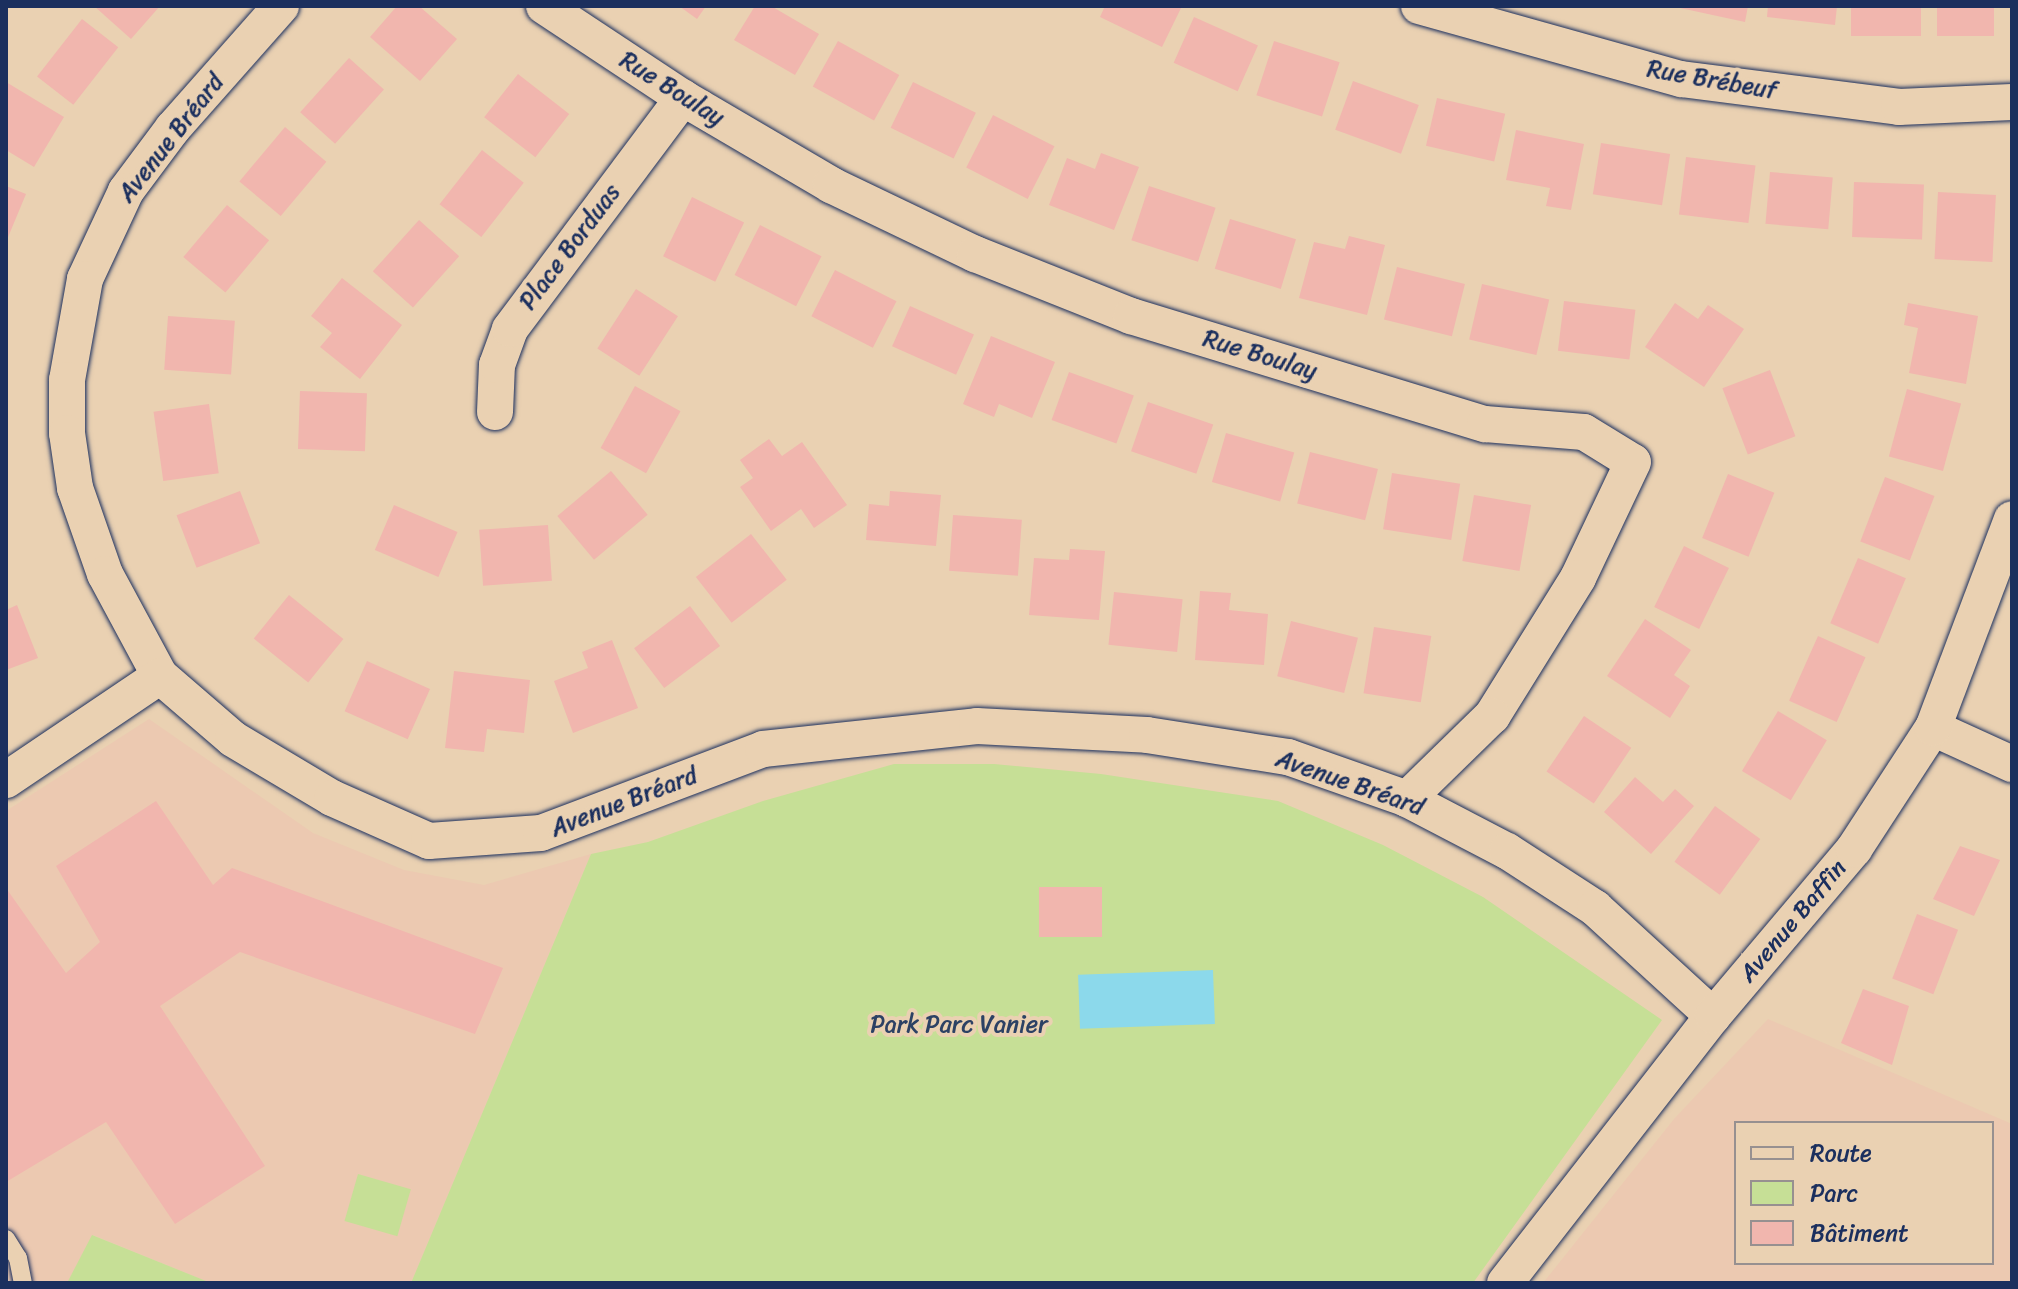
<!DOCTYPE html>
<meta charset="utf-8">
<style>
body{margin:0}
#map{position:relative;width:2018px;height:1289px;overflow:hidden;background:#ead1b2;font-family:Sriracha,sans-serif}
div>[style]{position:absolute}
.built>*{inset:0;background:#ecc9b1}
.green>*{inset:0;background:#c6df96;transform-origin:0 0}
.water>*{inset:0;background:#8cd9eb;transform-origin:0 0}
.building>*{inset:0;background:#f1b6ae;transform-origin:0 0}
.roads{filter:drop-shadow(0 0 2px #1b2f5e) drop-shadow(0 0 2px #1b2f5e)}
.lane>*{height:18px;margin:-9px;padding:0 9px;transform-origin:9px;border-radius:9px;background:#ead1b2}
.street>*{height:36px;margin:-18px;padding:0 18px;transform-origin:18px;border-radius:18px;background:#ead1b2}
span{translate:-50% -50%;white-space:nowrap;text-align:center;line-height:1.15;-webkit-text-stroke:8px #ead1b2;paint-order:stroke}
.street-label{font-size:24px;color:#1b2f5e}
.park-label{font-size:24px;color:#2c4164}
.frame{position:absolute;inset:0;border:8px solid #1b2f5e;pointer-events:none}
.legend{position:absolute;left:1734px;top:1121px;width:260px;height:144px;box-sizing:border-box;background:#ead1b2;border:2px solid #979090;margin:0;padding:10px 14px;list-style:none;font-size:24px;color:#1b2f5e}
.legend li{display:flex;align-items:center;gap:16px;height:40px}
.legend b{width:40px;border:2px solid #979090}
</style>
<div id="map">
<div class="built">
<div style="clip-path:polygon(149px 719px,313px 833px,404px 870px,484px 885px,591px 854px,411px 1283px,211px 1283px,93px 1235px,67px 1283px,6px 1283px,6px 811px)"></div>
<div style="clip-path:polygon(evenodd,1768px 1019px,2012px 1124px,2012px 1283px,1543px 1283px,1674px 1119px,1768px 1019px,1736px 1123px,1992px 1123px,1992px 1263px,1736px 1263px,1736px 1123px)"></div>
</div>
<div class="green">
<div style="clip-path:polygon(894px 764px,994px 764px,1101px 774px,1278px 801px,1383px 845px,1483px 897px,1662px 1020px,1473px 1283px,411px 1283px,591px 854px,648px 842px,763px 801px)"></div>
<div style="left:358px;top:1174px;width:55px;height:49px;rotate:16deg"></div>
<div style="clip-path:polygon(92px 1235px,211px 1283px,67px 1283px)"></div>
</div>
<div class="water">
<div style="left:1213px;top:970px;width:54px;height:135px;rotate:88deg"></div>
</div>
<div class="building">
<div style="clip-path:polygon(94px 6px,160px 6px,131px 39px)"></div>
<div style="clip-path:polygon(397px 6px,419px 6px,457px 39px,420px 81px,370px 37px)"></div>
<div style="clip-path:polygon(679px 6px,706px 6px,697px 19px)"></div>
<div style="clip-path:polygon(755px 6px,771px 6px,819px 34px,795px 75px,734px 40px)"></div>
<div style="clip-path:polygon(1105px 6px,1182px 6px,1162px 47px,1100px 17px)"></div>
<div style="clip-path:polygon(1671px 6px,1748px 6px,1745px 22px)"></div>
<div style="clip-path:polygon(1768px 6px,1837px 6px,1835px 25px,1767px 17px)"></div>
<div style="left:1851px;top:6px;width:70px;height:30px"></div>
<div style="left:1937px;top:6px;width:57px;height:30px"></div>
<div style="left:1194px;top:17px;width:70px;height:50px;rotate:24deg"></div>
<div style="left:82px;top:19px;width:46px;height:73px;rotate:38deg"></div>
<div style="left:838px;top:41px;width:70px;height:52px;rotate:29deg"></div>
<div style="left:1274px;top:41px;width:69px;height:57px;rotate:18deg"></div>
<div style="left:349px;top:58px;width:47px;height:73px;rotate:42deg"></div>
<div style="left:518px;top:74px;width:65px;height:55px;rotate:38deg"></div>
<div style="left:1353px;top:81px;width:70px;height:52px;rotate:20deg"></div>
<div style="clip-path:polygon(6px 82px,64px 117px,34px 167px,6px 150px)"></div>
<div style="left:913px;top:82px;width:70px;height:51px;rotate:26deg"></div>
<div style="left:1437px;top:98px;width:70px;height:49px;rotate:13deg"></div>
<div style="left:993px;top:115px;width:69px;height:59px;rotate:27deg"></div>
<div style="left:285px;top:127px;width:54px;height:71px;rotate:40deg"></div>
<div style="clip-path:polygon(1516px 130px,1584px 144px,1571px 210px,1546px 206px,1550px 188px,1506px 180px)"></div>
<div style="left:1601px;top:143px;width:70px;height:52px;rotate:9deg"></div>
<div style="left:482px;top:150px;width:53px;height:69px;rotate:38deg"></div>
<div style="clip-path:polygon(1101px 153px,1139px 167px,1114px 230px,1049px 205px,1067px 158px,1095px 169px)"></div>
<div style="left:1686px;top:157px;width:70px;height:58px;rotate:7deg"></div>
<div style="left:1770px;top:172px;width:63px;height:52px;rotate:5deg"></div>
<div style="left:1854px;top:182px;width:70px;height:55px;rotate:2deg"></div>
<div style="clip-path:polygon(6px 186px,26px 194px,6px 242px)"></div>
<div style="left:1149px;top:186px;width:70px;height:57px;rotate:18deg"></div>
<div style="left:1938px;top:192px;width:58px;height:67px;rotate:3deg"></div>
<div style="left:692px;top:197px;width:58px;height:66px;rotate:26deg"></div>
<div style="left:227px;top:205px;width:55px;height:68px;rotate:40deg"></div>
<div style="left:1230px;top:219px;width:69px;height:52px;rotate:17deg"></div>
<div style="left:419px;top:220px;width:54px;height:69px;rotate:42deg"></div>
<div style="left:760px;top:225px;width:69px;height:56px;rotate:27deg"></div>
<div style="clip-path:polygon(1349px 236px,1385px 245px,1367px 315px,1299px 298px,1314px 242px,1345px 249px)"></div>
<div style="left:1397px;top:267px;width:70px;height:54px;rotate:14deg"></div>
<div style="left:835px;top:270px;width:69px;height:52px;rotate:27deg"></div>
<div style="clip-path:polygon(342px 278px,402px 325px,360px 379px,320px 347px,332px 333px,311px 316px)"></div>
<div style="left:1482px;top:284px;width:69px;height:57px;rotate:13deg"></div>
<div style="left:636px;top:289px;width:50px;height:71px;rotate:33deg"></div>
<div style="left:1564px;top:301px;width:72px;height:50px;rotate:7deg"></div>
<div style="clip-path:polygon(1675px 303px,1698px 319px,1708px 305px,1744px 329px,1704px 387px,1645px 347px)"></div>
<div style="clip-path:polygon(1908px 303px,1978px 316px,1966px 384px,1909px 373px,1918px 328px,1904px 325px)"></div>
<div style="left:910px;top:306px;width:70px;height:44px;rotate:24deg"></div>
<div style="left:168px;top:316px;width:67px;height:54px;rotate:4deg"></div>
<div style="clip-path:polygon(991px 336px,1055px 362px,1032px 418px,999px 404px,994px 417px,963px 404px)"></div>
<div style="left:1770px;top:370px;width:71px;height:51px;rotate:69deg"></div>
<div style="left:1069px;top:372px;width:69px;height:51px;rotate:20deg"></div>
<div style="left:635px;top:386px;width:52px;height:71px;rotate:29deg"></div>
<div style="left:1907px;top:389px;width:56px;height:70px;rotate:15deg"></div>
<div style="left:300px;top:391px;width:67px;height:58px;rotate:2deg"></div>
<div style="left:1148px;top:402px;width:69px;height:52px;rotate:19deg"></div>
<div style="left:209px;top:404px;width:70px;height:56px;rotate:82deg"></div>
<div style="left:1226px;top:433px;width:71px;height:51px;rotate:16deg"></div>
<div style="clip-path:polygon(769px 439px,782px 456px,802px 442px,847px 505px,814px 528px,801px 509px,771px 531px,740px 487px,753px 478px,740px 460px)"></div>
<div style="left:1310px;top:452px;width:70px;height:53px;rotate:14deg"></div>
<div style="left:611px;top:471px;width:57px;height:70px;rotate:50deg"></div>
<div style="left:1392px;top:473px;width:69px;height:57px;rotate:9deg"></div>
<div style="left:1728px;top:474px;width:50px;height:69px;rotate:22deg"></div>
<div style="left:1885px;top:477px;width:53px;height:69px;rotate:21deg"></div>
<div style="left:240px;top:491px;width:56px;height:68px;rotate:69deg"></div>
<div style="clip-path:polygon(890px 491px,941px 495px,936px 546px,866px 540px,869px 504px,889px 506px)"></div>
<div style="left:1474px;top:495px;width:58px;height:67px;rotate:10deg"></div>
<div style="left:394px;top:505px;width:69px;height:49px;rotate:23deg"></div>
<div style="left:953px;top:515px;width:69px;height:56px;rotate:4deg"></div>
<div style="left:548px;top:525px;width:56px;height:69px;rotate:86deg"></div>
<div style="left:751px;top:534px;width:58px;height:70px;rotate:52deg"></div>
<div style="left:1684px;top:546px;width:50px;height:68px;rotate:26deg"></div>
<div style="clip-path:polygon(1070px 549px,1105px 551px,1099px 620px,1029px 615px,1034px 558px,1069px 560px)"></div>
<div style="left:1858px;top:558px;width:52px;height:71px;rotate:23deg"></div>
<div style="clip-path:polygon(1200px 591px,1231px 593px,1229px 610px,1268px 614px,1264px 665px,1195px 660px)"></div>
<div style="left:1114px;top:592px;width:69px;height:53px;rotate:6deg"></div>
<div style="left:289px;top:595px;width:70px;height:56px;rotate:39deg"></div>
<div style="clip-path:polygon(17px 605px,38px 658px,6px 670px,6px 610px)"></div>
<div style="left:690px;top:606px;width:50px;height:70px;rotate:53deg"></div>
<div style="clip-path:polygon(1645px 619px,1691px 650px,1674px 675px,1690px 686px,1670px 718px,1607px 676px)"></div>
<div style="left:1291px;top:621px;width:69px;height:57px;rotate:14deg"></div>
<div style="left:1374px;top:627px;width:58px;height:67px;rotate:9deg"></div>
<div style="left:1818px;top:636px;width:52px;height:71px;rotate:24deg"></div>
<div style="clip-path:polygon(612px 640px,638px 708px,573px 733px,554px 681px,588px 668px,582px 652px)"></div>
<div style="left:367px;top:661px;width:69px;height:55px;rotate:24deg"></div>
<div style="clip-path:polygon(454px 671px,530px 680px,524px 733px,487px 729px,484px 752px,445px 748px)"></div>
<div style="left:1778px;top:711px;width:57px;height:70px;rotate:31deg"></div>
<div style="left:1584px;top:716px;width:57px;height:67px;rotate:34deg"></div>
<div style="clip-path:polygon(1635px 777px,1663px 802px,1675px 789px,1694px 806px,1651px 854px,1604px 812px)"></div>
<div style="clip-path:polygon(156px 801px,213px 885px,232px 868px,503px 968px,475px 1034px,240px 952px,160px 1006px,265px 1166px,175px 1224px,106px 1122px,6px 1182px,6px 888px,66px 973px,100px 942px,56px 866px)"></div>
<div style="left:1715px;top:806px;width:56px;height:69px;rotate:36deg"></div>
<div style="clip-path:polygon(1960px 846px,2000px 860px,1974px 916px,1933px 899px)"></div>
<div style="left:1039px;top:887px;width:63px;height:50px"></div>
<div style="left:1917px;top:914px;width:44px;height:69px;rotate:21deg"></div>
<div style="clip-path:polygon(1863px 989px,1909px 1006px,1892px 1065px,1841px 1043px)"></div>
</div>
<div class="roads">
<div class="lane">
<div style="left:6px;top:1239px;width:22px;rotate:58deg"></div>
<div style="left:18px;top:1258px;width:25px;rotate:79deg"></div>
</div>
<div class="street">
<div style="left:281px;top:6px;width:163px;rotate:131.5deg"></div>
<div style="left:173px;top:128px;width:79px;rotate:126.7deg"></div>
<div style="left:126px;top:191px;width:97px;rotate:115deg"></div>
<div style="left:85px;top:279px;width:103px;rotate:100.1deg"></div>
<div style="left:67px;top:380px;width:53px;rotate:90deg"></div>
<div style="left:67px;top:433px;width:56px;rotate:81.7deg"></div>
<div style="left:75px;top:488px;width:91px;rotate:70.8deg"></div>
<div style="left:105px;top:574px;width:116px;rotate:61.7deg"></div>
<div style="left:160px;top:676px;width:96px;rotate:40.8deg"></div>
<div style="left:233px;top:739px;width:115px;rotate:30.8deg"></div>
<div style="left:332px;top:798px;width:106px;rotate:23.9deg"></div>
<div style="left:429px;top:841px;width:112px;rotate:-4.1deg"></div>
<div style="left:541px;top:833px;width:237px;rotate:-20.7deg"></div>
<div style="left:763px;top:749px;width:215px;rotate:-6.1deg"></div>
<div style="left:977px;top:726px;width:170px;rotate:3deg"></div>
<div style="left:1147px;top:735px;width:143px;rotate:8.9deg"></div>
<div style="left:1288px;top:757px;width:126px;rotate:19.4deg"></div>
<div style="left:1407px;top:799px;width:113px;rotate:27.5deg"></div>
<div style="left:1507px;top:851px;width:105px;rotate:32.9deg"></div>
<div style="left:1595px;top:908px;width:160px;rotate:42.5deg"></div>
<div style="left:544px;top:6px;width:167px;rotate:33.5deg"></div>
<div style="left:683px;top:98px;width:172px;rotate:30.4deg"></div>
<div style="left:831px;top:185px;width:160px;rotate:25.6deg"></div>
<div style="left:975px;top:254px;width:168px;rotate:21.7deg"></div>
<div style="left:1131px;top:316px;width:370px;rotate:17deg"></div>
<div style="left:1485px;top:424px;width:99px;rotate:4.6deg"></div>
<div style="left:1584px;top:432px;width:57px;rotate:31.5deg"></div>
<div style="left:1633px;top:462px;width:128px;rotate:115.4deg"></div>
<div style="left:1578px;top:578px;width:163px;rotate:121.9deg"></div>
<div style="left:1492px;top:716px;width:119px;rotate:135.7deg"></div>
<div style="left:1419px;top:6px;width:272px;rotate:15.6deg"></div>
<div style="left:1681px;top:79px;width:220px;rotate:7.3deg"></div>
<div style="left:1899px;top:107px;width:113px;rotate:-2.5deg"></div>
<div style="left:495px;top:412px;width:47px;rotate:-87.6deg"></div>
<div style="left:497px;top:365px;width:38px;rotate:-70deg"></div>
<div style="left:510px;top:329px;width:289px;rotate:-53.2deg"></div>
<div style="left:1933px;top:728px;width:87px;rotate:24.5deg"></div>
<div style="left:6px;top:780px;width:186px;rotate:-34deg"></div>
<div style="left:1505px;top:1283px;width:338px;rotate:-52.1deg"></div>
<div style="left:1713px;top:1016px;width:219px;rotate:-49.8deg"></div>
<div style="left:1854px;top:849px;width:145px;rotate:-56.9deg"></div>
<div style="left:1933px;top:728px;width:223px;rotate:-69.3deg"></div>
</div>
</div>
<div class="street-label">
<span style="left:1712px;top:80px;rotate:10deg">Rue Brébeuf</span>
<span style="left:672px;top:89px;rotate:32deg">Rue Boulay</span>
<span style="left:171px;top:138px;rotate:-52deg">Avenue Bréard</span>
<span style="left:570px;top:247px;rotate:-53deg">Place Borduas</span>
<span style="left:1260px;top:355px;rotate:17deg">Rue Boulay</span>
<span style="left:1350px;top:783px;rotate:19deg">Avenue Bréard</span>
<span style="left:624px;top:802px;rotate:-21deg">Avenue Bréard</span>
<span style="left:1793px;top:921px;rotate:-50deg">Avenue Baffin</span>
</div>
<div class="park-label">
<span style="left:959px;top:1025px">Park Parc Vanier</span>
</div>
<div class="frame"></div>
<ul class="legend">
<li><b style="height:10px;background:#ead1b2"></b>Route</li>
<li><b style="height:22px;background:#c6df96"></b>Parc</li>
<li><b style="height:22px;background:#f1b6ae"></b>Bâtiment</li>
</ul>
</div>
